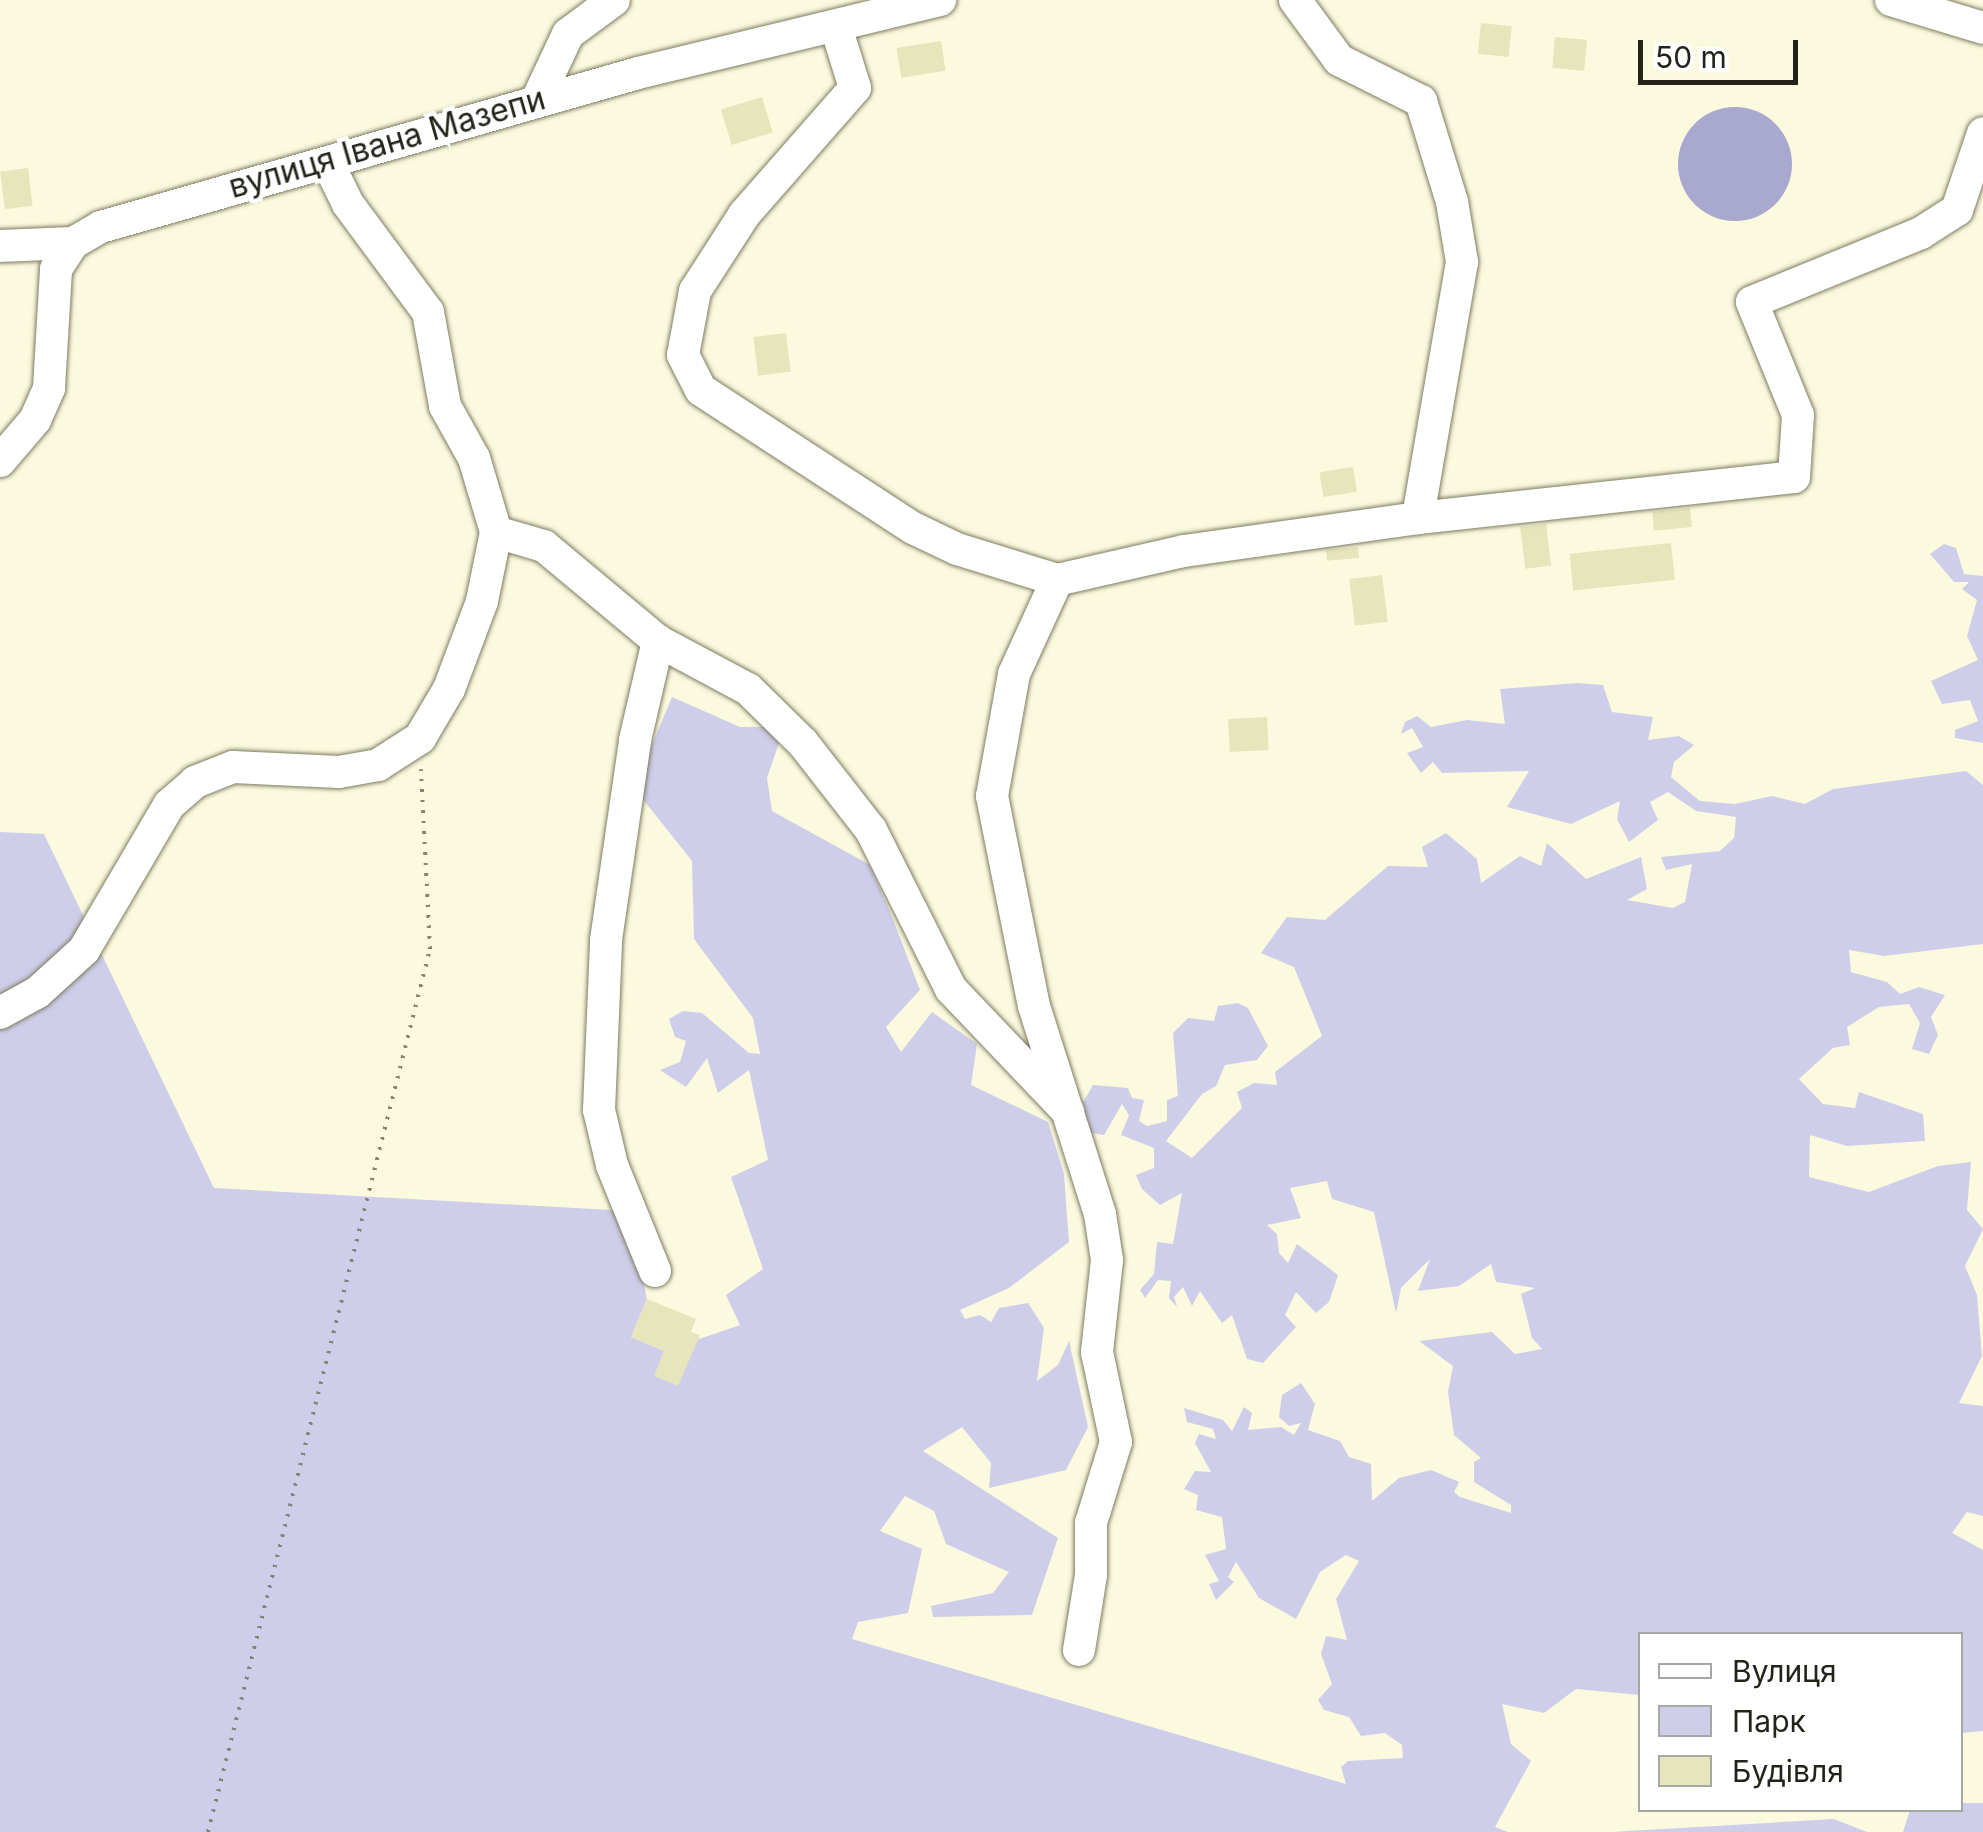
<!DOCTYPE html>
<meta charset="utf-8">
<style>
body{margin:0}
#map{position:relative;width:1983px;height:1832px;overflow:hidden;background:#fcfade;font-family:Inter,sans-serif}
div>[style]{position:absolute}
.green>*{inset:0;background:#cfceea}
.water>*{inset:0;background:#a9a8ce}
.round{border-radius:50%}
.building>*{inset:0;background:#e7e5bb;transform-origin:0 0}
.path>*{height:4px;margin-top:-2px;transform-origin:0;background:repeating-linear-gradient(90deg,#868472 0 2.5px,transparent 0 10.5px)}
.roads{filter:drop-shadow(0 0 2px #7d7c63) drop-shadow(0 0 2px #7d7c63)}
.minor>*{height:32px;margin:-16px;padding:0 16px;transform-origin:16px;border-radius:16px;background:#fff}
span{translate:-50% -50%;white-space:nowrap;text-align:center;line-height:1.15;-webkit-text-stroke:9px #fff;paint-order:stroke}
.street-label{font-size:32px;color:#242319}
.legend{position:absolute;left:1638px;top:1632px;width:325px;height:180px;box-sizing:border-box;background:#fff;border:2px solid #a7a7a3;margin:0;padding:12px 18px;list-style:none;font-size:30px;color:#242319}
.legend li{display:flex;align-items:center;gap:20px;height:50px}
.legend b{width:50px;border:2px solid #a7a7a3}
.scale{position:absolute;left:1638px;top:40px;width:160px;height:45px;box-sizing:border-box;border:5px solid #242319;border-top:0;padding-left:12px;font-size:30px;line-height:35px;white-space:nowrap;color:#242319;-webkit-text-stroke:8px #fff;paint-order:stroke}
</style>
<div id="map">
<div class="green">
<div style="clip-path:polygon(1944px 544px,1956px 548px,1964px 574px,1983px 576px,1983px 743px,1955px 738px,1955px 730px,1978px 721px,1970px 700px,1942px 704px,1931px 681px,1978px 660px,1967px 636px,1977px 600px,1962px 589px,1969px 582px,1954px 582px,1930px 554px)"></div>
<div style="clip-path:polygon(1577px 683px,1603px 685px,1612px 712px,1653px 717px,1648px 740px,1679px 736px,1694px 745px,1674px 762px,1671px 777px,1700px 801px,1735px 804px,1772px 796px,1805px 804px,1833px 789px,1966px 771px,1983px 785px,1983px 944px,1884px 956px,1849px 950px,1851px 972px,1887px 982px,1900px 994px,1919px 987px,1945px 995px,1931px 1017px,1938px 1035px,1929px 1054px,1912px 1049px,1920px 1023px,1909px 1004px,1879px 1007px,1847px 1027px,1850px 1045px,1833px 1048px,1799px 1079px,1823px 1104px,1855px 1108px,1859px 1092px,1923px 1114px,1925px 1141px,1847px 1146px,1810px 1135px,1809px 1177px,1869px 1192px,1938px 1166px,1971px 1162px,1967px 1210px,1983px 1229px,1965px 1266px,1977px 1295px,1982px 1356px,1959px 1403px,1983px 1406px,1983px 1516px,1967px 1512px,1952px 1533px,1983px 1550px,1983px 1731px,1961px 1733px,1960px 1634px,1640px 1634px,1640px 1695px,1576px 1689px,1544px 1713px,1502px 1704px,1511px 1744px,1531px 1761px,1495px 1827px,1508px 1832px,0 1832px,0 832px,44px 834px,214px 1188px,629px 1211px,647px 1299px,631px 1337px,664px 1351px,740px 1325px,726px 1295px,763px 1269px,731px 1177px,768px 1160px,749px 1070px,718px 1093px,707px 1058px,686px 1087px,660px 1070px,680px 1062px,686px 1041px,675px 1037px,669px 1019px,683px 1011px,702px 1013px,749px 1053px,760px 1054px,753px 1018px,694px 939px,692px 861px,634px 788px,672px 697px,740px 727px,770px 727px,780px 740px,767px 778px,772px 811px,870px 865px,891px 914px,920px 990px,886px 1027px,901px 1052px,932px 1012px,977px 1044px,971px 1085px,1048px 1122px,1064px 1174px,1069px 1242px,1009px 1288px,960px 1310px,965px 1319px,980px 1315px,991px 1322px,999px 1308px,1028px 1303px,1044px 1328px,1037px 1381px,1058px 1365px,1069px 1341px,1088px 1427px,1066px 1470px,989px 1488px,991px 1463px,962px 1427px,923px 1451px,1058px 1538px,1032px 1615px,933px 1617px,931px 1606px,993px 1593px,1009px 1572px,946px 1544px,934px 1511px,905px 1496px,880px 1531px,922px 1549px,908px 1613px,858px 1622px,852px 1639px,1346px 1784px,1341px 1767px,1348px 1761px,1403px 1758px,1402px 1745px,1385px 1733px,1361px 1736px,1349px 1717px,1324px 1710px,1318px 1700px,1332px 1684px,1321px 1654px,1326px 1636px,1347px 1640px,1336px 1599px,1359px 1561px,1346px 1555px,1320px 1572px,1296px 1619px,1259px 1598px,1236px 1562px,1228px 1577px,1234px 1582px,1216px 1600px,1209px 1584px,1219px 1581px,1205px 1555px,1226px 1549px,1222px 1517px,1196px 1510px,1198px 1495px,1184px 1489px,1195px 1471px,1211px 1472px,1195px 1443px,1199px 1434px,1216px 1439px,1213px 1429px,1187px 1422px,1184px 1408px,1223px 1420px,1232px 1431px,1244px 1407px,1252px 1413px,1248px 1430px,1281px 1427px,1294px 1435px,1301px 1423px,1289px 1426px,1279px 1417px,1282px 1395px,1301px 1383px,1315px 1404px,1308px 1430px,1340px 1441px,1349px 1457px,1371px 1464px,1372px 1501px,1399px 1478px,1431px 1470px,1459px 1482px,1454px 1492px,1460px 1497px,1511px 1513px,1511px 1505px,1474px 1482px,1474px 1462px,1481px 1458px,1454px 1435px,1448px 1392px,1453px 1366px,1419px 1341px,1492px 1332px,1515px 1354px,1542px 1349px,1532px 1338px,1521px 1294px,1535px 1288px,1496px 1282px,1491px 1264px,1459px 1286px,1418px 1291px,1430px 1259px,1401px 1288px,1396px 1313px,1374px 1212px,1332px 1199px,1327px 1181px,1290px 1188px,1301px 1218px,1267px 1225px,1277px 1234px,1279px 1253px,1288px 1263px,1297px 1244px,1338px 1275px,1329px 1302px,1316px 1313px,1296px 1292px,1285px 1315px,1296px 1327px,1263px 1363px,1247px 1359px,1232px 1315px,1222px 1323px,1200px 1291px,1192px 1306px,1183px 1287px,1174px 1297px,1177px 1307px,1169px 1298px,1171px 1281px,1158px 1280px,1145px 1298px,1140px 1290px,1154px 1274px,1157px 1242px,1173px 1244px,1182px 1193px,1160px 1205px,1142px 1189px,1136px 1175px,1154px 1168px,1154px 1148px,1121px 1135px,1129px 1115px,1122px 1104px,1104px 1135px,1081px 1131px,1078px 1111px,1093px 1085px,1128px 1088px,1132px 1098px,1144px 1100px,1139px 1121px,1147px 1126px,1167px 1121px,1167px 1100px,1178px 1096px,1173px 1033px,1188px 1018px,1214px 1021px,1218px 1006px,1238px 1003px,1248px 1008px,1268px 1046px,1257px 1060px,1225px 1065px,1216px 1086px,1202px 1094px,1166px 1141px,1192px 1158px,1242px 1108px,1237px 1092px,1254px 1083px,1277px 1085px,1275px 1072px,1322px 1036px,1294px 967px,1261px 953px,1287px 917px,1325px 920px,1388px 866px,1428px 867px,1422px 847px,1446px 833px,1477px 859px,1481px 883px,1520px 856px,1541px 866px,1547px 843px,1586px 879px,1641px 857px,1647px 889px,1627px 900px,1673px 908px,1685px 902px,1692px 864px,1666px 870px,1661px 857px,1720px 851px,1734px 838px,1736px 817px,1696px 811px,1668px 792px,1650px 802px,1658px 820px,1629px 842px,1617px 819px,1620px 801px,1571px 824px,1507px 807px,1529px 771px,1442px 773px,1433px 762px,1421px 773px,1407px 753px,1423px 747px,1412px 728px,1401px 734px,1405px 722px,1417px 716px,1431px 727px,1467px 720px,1505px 724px,1500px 689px)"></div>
<div style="clip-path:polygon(1961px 1803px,1983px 1803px,1983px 1832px,1903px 1832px,1910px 1810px,1960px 1810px)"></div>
<div style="clip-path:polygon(1834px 1819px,1867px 1832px,1611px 1832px)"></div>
</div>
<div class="water">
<div class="round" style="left:1678px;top:107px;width:114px;height:114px"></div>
</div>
<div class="building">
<div style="left:1481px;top:23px;width:31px;height:31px;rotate:6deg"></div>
<div style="left:1555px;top:37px;width:32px;height:31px;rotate:5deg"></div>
<div style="left:941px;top:41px;width:30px;height:45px;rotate:81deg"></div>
<div style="left:762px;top:97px;width:37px;height:43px;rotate:73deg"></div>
<div style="left:28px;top:168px;width:38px;height:28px;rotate:83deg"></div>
<div style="left:786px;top:333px;width:39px;height:33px;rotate:83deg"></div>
<div style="left:1353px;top:467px;width:25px;height:34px;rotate:81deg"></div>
<div style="left:1690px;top:508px;width:19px;height:38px;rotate:84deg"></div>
<div style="left:1546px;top:524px;width:42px;height:26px;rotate:83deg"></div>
<div style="left:1671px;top:543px;width:37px;height:102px;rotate:84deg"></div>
<div style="left:1358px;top:547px;width:11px;height:32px;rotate:85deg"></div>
<div style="left:1382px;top:575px;width:47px;height:33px;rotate:83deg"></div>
<div style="left:1267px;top:717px;width:33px;height:39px;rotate:87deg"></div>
<div style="clip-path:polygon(647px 1299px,696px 1319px,691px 1332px,700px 1335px,678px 1386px,654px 1376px,664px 1351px,631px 1337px)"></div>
</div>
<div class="path">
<div style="left:208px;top:1832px;width:910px;rotate:-75.89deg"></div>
<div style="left:430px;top:949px;width:180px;rotate:-92.9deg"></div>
</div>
<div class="roads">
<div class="minor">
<div style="left:1295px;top:0;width:74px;rotate:53.7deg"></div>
<div style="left:1339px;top:60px;width:92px;rotate:26.6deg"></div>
<div style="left:1421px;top:101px;width:106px;rotate:72.9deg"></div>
<div style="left:1452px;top:202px;width:61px;rotate:80.5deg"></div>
<div style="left:1462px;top:262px;width:260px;rotate:99.8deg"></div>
<div style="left:1418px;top:518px;width:378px;rotate:-6.2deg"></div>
<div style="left:1794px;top:477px;width:62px;rotate:-86.3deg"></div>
<div style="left:1798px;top:415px;width:122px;rotate:-112.2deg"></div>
<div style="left:1752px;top:302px;width:183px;rotate:-22.2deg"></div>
<div style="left:1921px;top:233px;width:43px;rotate:-32.6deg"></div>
<div style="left:1957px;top:210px;width:81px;rotate:-71.3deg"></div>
<div style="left:1891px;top:0;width:96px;rotate:16.9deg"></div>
<div style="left:836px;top:27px;width:64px;rotate:72.7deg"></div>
<div style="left:855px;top:88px;width:169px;rotate:131.2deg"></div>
<div style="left:744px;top:215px;width:90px;rotate:122.8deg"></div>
<div style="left:695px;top:291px;width:65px;rotate:100.6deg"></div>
<div style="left:683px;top:355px;width:39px;rotate:63deg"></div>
<div style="left:701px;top:390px;width:253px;rotate:33.1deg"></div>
<div style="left:913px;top:528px;width:49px;rotate:25.5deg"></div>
<div style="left:957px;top:549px;width:105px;rotate:17.2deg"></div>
<div style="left:1057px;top:580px;width:130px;rotate:-12.9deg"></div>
<div style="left:1184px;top:551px;width:236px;rotate:-8deg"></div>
<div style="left:537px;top:100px;width:73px;rotate:-64.8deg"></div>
<div style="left:568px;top:34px;width:57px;rotate:-36.5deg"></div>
<div style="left:329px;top:165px;width:43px;rotate:64deg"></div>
<div style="left:348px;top:204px;width:134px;rotate:53.5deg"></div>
<div style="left:428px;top:312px;width:96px;rotate:79.7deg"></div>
<div style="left:445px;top:406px;width:60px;rotate:60.9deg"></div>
<div style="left:474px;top:458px;width:77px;rotate:73.4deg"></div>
<div style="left:496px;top:532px;width:50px;rotate:16.3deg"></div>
<div style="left:544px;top:546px;width:148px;rotate:39.8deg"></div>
<div style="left:658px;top:641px;width:102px;rotate:28.1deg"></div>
<div style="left:748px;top:689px;width:77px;rotate:44.5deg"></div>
<div style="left:803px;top:743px;width:110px;rotate:52deg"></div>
<div style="left:871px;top:830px;width:178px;rotate:63.3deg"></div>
<div style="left:951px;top:989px;width:170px;rotate:46.4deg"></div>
<div style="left:0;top:246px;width:73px;rotate:-2.4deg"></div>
<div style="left:0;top:461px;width:54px;rotate:-49.5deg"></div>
<div style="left:35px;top:420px;width:35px;rotate:-66deg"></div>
<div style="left:49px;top:388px;width:119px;rotate:-86.6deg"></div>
<div style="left:56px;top:269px;width:31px;rotate:-57deg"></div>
<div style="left:73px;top:243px;width:32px;rotate:-30deg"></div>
<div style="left:101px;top:227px;width:559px;rotate:-16deg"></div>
<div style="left:638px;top:73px;width:311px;rotate:-13.6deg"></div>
<div style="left:1057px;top:580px;width:103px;rotate:114.6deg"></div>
<div style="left:1014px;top:674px;width:124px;rotate:100.2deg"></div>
<div style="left:992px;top:796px;width:214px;rotate:78.7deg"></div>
<div style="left:1034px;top:1006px;width:218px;rotate:72.4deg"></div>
<div style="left:1100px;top:1214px;width:47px;rotate:81.3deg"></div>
<div style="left:1107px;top:1260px;width:93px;rotate:96.2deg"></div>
<div style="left:1097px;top:1352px;width:92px;rotate:78.1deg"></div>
<div style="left:1116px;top:1442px;width:85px;rotate:107.2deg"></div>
<div style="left:1091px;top:1523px;width:52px;rotate:90deg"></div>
<div style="left:1091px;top:1575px;width:76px;rotate:99.1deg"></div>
<div style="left:0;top:1013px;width:43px;rotate:-28.9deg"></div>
<div style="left:38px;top:992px;width:62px;rotate:-42.4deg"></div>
<div style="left:84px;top:950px;width:168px;rotate:-59.6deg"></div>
<div style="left:169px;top:805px;width:35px;rotate:-41deg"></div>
<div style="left:195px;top:782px;width:41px;rotate:-21.5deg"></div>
<div style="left:233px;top:767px;width:106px;rotate:2.7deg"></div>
<div style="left:339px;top:772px;width:40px;rotate:-10deg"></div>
<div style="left:378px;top:765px;width:50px;rotate:-32.7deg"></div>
<div style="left:420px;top:738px;width:57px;rotate:-59.4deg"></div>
<div style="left:449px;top:689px;width:94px;rotate:-69.4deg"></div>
<div style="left:482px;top:601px;width:70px;rotate:-78.5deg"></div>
<div style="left:655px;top:1271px;width:114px;rotate:-112.1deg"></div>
<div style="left:612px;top:1165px;width:57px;rotate:-103.3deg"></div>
<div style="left:599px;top:1110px;width:170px;rotate:-87.6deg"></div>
<div style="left:606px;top:940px;width:202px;rotate:-81.7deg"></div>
<div style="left:635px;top:740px;width:102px;rotate:-76.9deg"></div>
</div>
</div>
<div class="street-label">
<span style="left:387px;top:143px;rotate:-16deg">вулиця Івана Мазепи</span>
</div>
<ul class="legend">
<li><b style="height:12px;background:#fff"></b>Вулиця</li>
<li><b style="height:28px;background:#cfceea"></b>Парк</li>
<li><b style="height:28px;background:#e7e5bb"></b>Будівля</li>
</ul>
<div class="scale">50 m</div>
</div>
